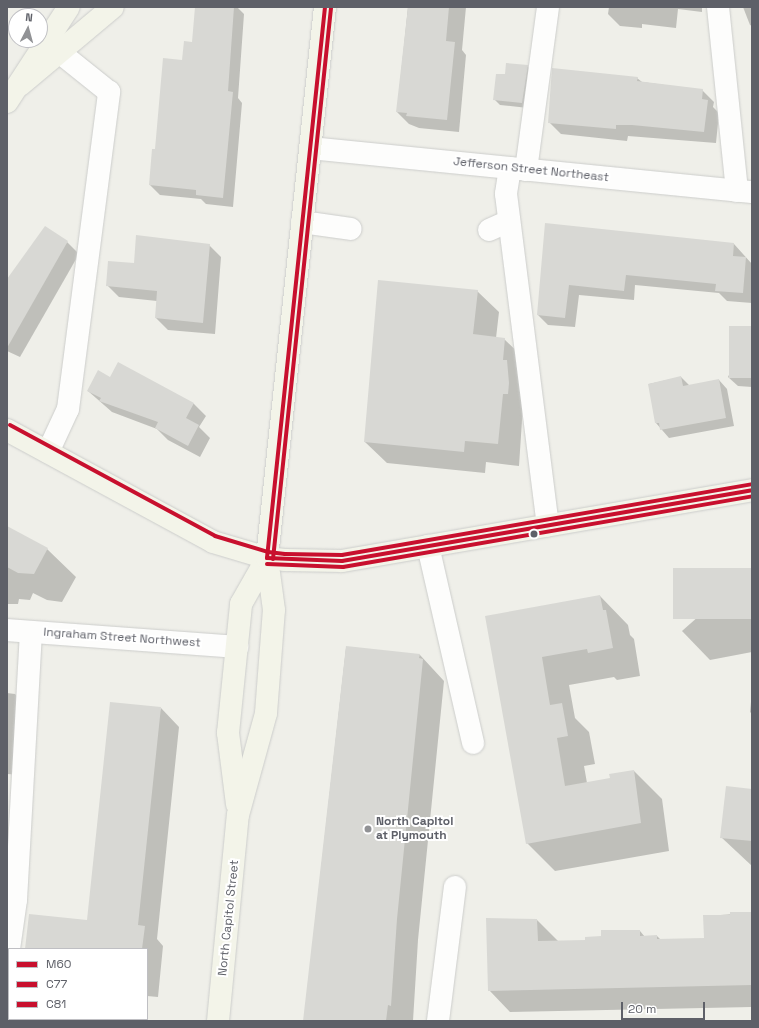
<!DOCTYPE html>
<style>
body{margin:0}
#map{position:relative;width:759px;height:1028px;overflow:hidden;background:#efefe9;font-family:"Space Grotesk",sans-serif}
div>[style]{position:absolute}
.shadow>*{inset:0;background:#0003}
.building>*{inset:0;background:#d8d8d4;transform-origin:0 0}
.roads{filter:drop-shadow(0 0 1px #cccdcb) drop-shadow(0 0 1px #cccdcb)}
.minor>*{height:22px;margin:-11px;padding:0 11px;transform-origin:11px;border-radius:11px;background:#fdfdfc}
.major>*{height:22px;margin:-11px;padding:0 11px;transform-origin:11px;border-radius:11px;background:#f3f4e9}
.bus-1>*{height:4px;margin:-2px;padding:0 2px;transform-origin:2px;border-radius:2px;background:#c8102e}
.bus-2>*{height:4px;margin:-2px;padding:0 2px;transform-origin:2px;border-radius:2px;background:#c8102e}
.bus-3>*{height:4px;margin:-2px;padding:0 2px;transform-origin:2px;border-radius:2px;background:#c8102e}
.dots>*{width:11px;height:11px;translate:-50% -50%;box-sizing:border-box;border:2px solid #fff;border-radius:50%}
span{translate:-50% -50%;white-space:nowrap;text-align:center;line-height:1.15;-webkit-text-stroke:4px #fff;paint-order:stroke}
.street-label{font-size:12px;color:#5e6068}
.poi-label{font-size:12px;color:#5e6068;font-weight:700}
.left{translate:0 -50%;text-align:left}
.frame{position:absolute;inset:0;border:8px solid #5e6068;pointer-events:none}
.legend{position:absolute;left:8px;top:948px;width:140px;height:72px;box-sizing:border-box;background:#fff;border:1px solid #bfbfc3;margin:0;padding:5px 7px;list-style:none;font-size:12px;color:#5e6068}
.legend li{display:flex;align-items:center;gap:8px;height:20px}
.legend b{width:20px;border:1px solid #bfbfc3}
.north{position:absolute;left:8px;top:8px;width:40px;height:40px;box-sizing:border-box;background:#fff;border:1px solid #bfbfc3;border-radius:50%;rotate:6deg;font-size:11px;font-weight:700;line-height:16px;text-align:center;color:#5e6068}
.north::after{content:'';display:block;margin:auto;width:14px;height:18px;background:#919295;clip-path:polygon(50% 0,100% 100%,50% 72%,0 100%)}
.scale{position:absolute;left:621px;top:1002px;width:84px;height:18px;box-sizing:border-box;border:2px solid #5e6068;border-top:0;padding-left:5px;font-size:12px;line-height:14px;white-space:nowrap;color:#5e6068;-webkit-text-stroke:3px #fff;paint-order:stroke}
</style>
<div id="map">
<div class="shadow">
<div style="clip-path:polygon(196px 7px,237px 7px,244px 14px,238px 98px,242px 103px,233px 207px,206px 204px,201px 199px,160px 195px,150px 185px,156px 150px,183px 61px,193px 43px)"></div>
<div style="clip-path:polygon(408px 7px,466px 7px,462px 50px,466px 55px,459px 132px,419px 128px,409px 124px,397px 112px)"></div>
<div style="clip-path:polygon(609px 7px,702px 7px,702px 12px,678px 9px,676px 28px,642px 24px,642px 28px,620px 26px,608px 14px)"></div>
<div style="clip-path:polygon(743px 7px,752px 7px,752px 26px,750px 25px)"></div>
<div style="clip-path:polygon(527px 66px,533px 72px,528px 108px,500px 105px,495px 100px,505px 76px)"></div>
<div style="clip-path:polygon(637px 78px,642px 82px,702px 90px,714px 102px,713px 107px,719px 113px,716px 143px,628px 136px,627px 141px,561px 134px,549px 122px)"></div>
<div style="clip-path:polygon(546px 224px,734px 244px,752px 264px,752px 303px,727px 301px,719px 293px,635px 285px,634px 300px,579px 295px,575px 327px,548px 325px,538px 315px)"></div>
<div style="clip-path:polygon(67px 242px,79px 254px,20px 357px,7px 351px,7px 279px)"></div>
<div style="clip-path:polygon(209px 245px,221px 257px,215px 334px,168px 330px,156px 318px,157px 301px,119px 297px,107px 285px,134px 264px)"></div>
<div style="clip-path:polygon(477px 291px,499px 312px,496px 338px,504px 339px,526px 360px,519px 466px,486px 462px,485px 473px,387px 463px,365px 442px)"></div>
<div style="clip-path:polygon(752px 327px,752px 387px,738px 386px,728px 377px)"></div>
<div style="clip-path:polygon(119px 364px,194px 404px,206px 416px,199px 427px,210px 438px,200px 457px,168px 440px,157px 429px,112px 412px,88px 391px,111px 379px)"></div>
<div style="clip-path:polygon(681px 377px,690px 386px,719px 380px,727px 389px,734px 426px,669px 438px,656px 423px,649px 384px)"></div>
<div style="clip-path:polygon(7px 527px,47px 549px,76px 577px,62px 602px,47px 600px,33px 593px,30px 600px,19px 599px,18px 604px,7px 604px)"></div>
<div style="clip-path:polygon(752px 569px,752px 652px,710px 660px,682px 631px)"></div>
<div style="clip-path:polygon(600px 596px,628px 625px,630px 635px,634px 639px,640px 676px,617px 680px,614px 677px,569px 685px,575px 718px,589px 732px,595px 764px,584px 766px,587px 783px,611px 779px,634px 771px,662px 799px,669px 851px,555px 871px,527px 843px,486px 617px)"></div>
<div style="clip-path:polygon(346px 648px,420px 655px,444px 681px,418px 940px,413px 1021px,304px 1021px)"></div>
<div style="clip-path:polygon(752px 692px,752px 714px,750px 712px)"></div>
<div style="clip-path:polygon(7px 693px,15px 694px,26px 705px,23px 775px,7px 774px)"></div>
<div style="clip-path:polygon(161px 708px,179px 727px,157px 939px,163px 946px,158px 997px,147px 996px,147px 949px,26px 949px,88px 921px)"></div>
<div style="clip-path:polygon(752px 790px,752px 866px,721px 837px)"></div>
<div style="clip-path:polygon(752px 913px,752px 1007px,510px 1012px,489px 990px,537px 920px,559px 942px,586px 941px,640px 931px,645px 937px,657px 936px,661px 940px,705px 939px,704px 916px)"></div>
<div style="clip-path:polygon(39px 1019px,115px 1019px,39px 1021px)"></div>
</div>
<div class="building">
<div style="clip-path:polygon(195px 7px,234px 7px,228px 91px,233px 92px,223px 198px,196px 195px,196px 190px,149px 185px,152px 149px,155px 149px,163px 58px,182px 60px,184px 41px,192px 42px)"></div>
<div style="clip-path:polygon(408px 7px,449px 7px,446px 41px,455px 42px,447px 120px,406px 116px,407px 113px,396px 112px)"></div>
<div style="clip-path:polygon(506px 63px,528px 65px,522px 103px,493px 100px,496px 74px,505px 74px)"></div>
<div style="clip-path:polygon(552px 68px,638px 77px,637px 81px,703px 89px,702px 99px,708px 100px,704px 132px,632px 125px,616px 125px,616px 129px,548px 123px)"></div>
<div style="clip-path:polygon(545px 223px,734px 243px,733px 256px,746px 257px,743px 293px,715px 291px,716px 284px,626px 275px,624px 291px,569px 285px,565px 318px,537px 315px)"></div>
<div style="clip-path:polygon(45px 226px,68px 241px,7px 348px,7px 279px)"></div>
<div style="clip-path:polygon(136px 235px,210px 244px,203px 323px,155px 318px,157px 291px,106px 286px,108px 261px,134px 263px)"></div>
<div style="clip-path:polygon(378px 280px,478px 290px,473px 334px,505px 338px,503px 360px,507px 360px,509px 383px,508px 394px,503px 394px,498px 444px,465px 441px,464px 452px,364px 442px)"></div>
<div style="left:729px;top:326px;width:23px;height:52px"></div>
<div style="clip-path:polygon(118px 362px,194px 403px,186px 418px,199px 425px,188px 446px,155px 428px,158px 422px,99px 401px,101px 398px,87px 391px,98px 370px,110px 377px)"></div>
<div style="clip-path:polygon(681px 376px,683px 386px,719px 379px,726px 418px,660px 430px,659px 423px,655px 423px,648px 384px)"></div>
<div style="clip-path:polygon(7px 526px,48px 548px,34px 574px,18px 573px,7px 567px)"></div>
<div style="left:752px;top:568px;width:51px;height:79px;rotate:90deg"></div>
<div style="clip-path:polygon(600px 595px,603px 610px,606px 610px,613px 648px,588px 653px,587px 649px,542px 657px,550px 705px,562px 703px,568px 736px,557px 738px,565px 786px,610px 778px,609px 774px,634px 770px,641px 823px,526px 844px,485px 616px)"></div>
<div style="clip-path:polygon(346px 646px,420px 654px,419px 658px,423px 659px,397px 919px,391px 1006px,388px 1005px,386px 1021px,303px 1021px)"></div>
<div style="clip-path:polygon(110px 702px,161px 707px,138px 925px,145px 926px,142px 949px,25px 949px,29px 914px,87px 920px)"></div>
<div style="clip-path:polygon(726px 786px,752px 789px,752px 841px,720px 838px)"></div>
<div style="clip-path:polygon(730px 912px,752px 912px,752px 985px,488px 991px,486px 918px,537px 919px,538px 941px,585px 940px,585px 937px,601px 936px,601px 930px,640px 930px,640px 936px,657px 935px,657px 939px,704px 938px,703px 915px,730px 915px)"></div>
</div>
<div class="roads">
<div class="minor">
<div style="left:718px;top:7px;width:185px;rotate:84.1deg"></div>
<div style="left:310px;top:148px;width:444px;rotate:5.7deg"></div>
<div style="left:510px;top:168px;width:26px;rotate:99deg"></div>
<div style="left:506px;top:194px;width:334px;rotate:82.8deg"></div>
<div style="left:526px;top:170px;width:164px;rotate:-82.3deg"></div>
<div style="left:302px;top:222px;width:49px;rotate:8.1deg"></div>
<div style="left:489px;top:230px;width:22px;rotate:-24deg"></div>
<div style="left:48px;top:452px;width:47px;rotate:-65.1deg"></div>
<div style="left:68px;top:409px;width:320px;rotate:-82.6deg"></div>
<div style="left:109px;top:92px;width:64px;rotate:-141.3deg"></div>
<div style="left:428px;top:546px;width:202px;rotate:77.1deg"></div>
<div style="left:7px;top:630px;width:231px;rotate:4.2deg"></div>
<div style="left:9px;top:949px;width:49px;rotate:-81.9deg"></div>
<div style="left:16px;top:900px;width:268px;rotate:-86.8deg"></div>
<div style="left:438px;top:1021px;width:135px;rotate:-82.8deg"></div>
</div>
<div class="major">
<div style="left:20px;top:85px;width:121px;rotate:-40deg"></div>
<div style="left:7px;top:102px;width:113px;rotate:-56.9deg"></div>
<div style="left:7px;top:430px;width:234px;rotate:28.5deg"></div>
<div style="left:213px;top:542px;width:56px;rotate:16.5deg"></div>
<div style="left:267px;top:558px;width:18px;rotate:6deg"></div>
<div style="left:285px;top:560px;width:57px;rotate:1deg"></div>
<div style="left:342px;top:561px;width:416px;rotate:-9.8deg"></div>
<div style="left:237px;top:804px;width:72px;rotate:-97.2deg"></div>
<div style="left:228px;top:733px;width:130px;rotate:-84.2deg"></div>
<div style="left:241px;top:604px;width:53px;rotate:-60.5deg"></div>
<div style="left:218px;top:1021px;width:207px;rotate:-84.5deg"></div>
<div style="left:238px;top:815px;width:106px;rotate:-74.6deg"></div>
<div style="left:266px;top:713px;width:103px;rotate:-85.6deg"></div>
<div style="left:274px;top:610px;width:52px;rotate:-97.7deg"></div>
<div style="left:267px;top:558px;width:554px;rotate:-83.99deg"></div>
</div>
</div>
<div class="bus-1">
<div style="left:267px;top:558px;width:554px;rotate:-83.99deg"></div>
<div style="left:267px;top:558px;width:75px;rotate:2.3deg"></div>
<div style="left:342px;top:561px;width:416px;rotate:-9.8deg"></div>
</div>
<div class="bus-2">
<div style="left:273px;top:559px;width:554px;rotate:-83.99deg"></div>
<div style="left:267px;top:564px;width:76px;rotate:2.3deg"></div>
<div style="left:343px;top:567px;width:415px;rotate:-9.8deg"></div>
</div>
<div class="bus-3">
<div style="left:10px;top:425px;width:233px;rotate:28.4deg"></div>
<div style="left:215px;top:536px;width:55px;rotate:16.8deg"></div>
<div style="left:268px;top:552px;width:17px;rotate:7deg"></div>
<div style="left:285px;top:554px;width:57px;rotate:1deg"></div>
<div style="left:342px;top:555px;width:415px;rotate:-9.8deg"></div>
</div>
<div class="dots">
<div style="left:534px;top:534px;background:#5e6068"></div>
<div style="left:368px;top:829px;background:#919295"></div>
</div>
<div class="street-label">
<span style="left:531px;top:170px;rotate:6deg">Jefferson Street Northeast</span>
<span style="left:122px;top:638px;rotate:4deg">Ingraham Street Northwest</span>
<span style="left:229px;top:918px;rotate:-84deg">North Capitol Street</span>
</div>
<div class="poi-label">
<span class="left" style="left:376px;top:829px">North Capitol<br>at Plymouth</span>
</div>
<div class="frame"></div>
<ul class="legend">
<li><b style="height:5px;background:#c8102e"></b>M60</li>
<li><b style="height:5px;background:#c8102e"></b>C77</li>
<li><b style="height:5px;background:#c8102e"></b>C81</li>
</ul>
<div class="north">N</div>
<div class="scale">20 m</div>
</div>
